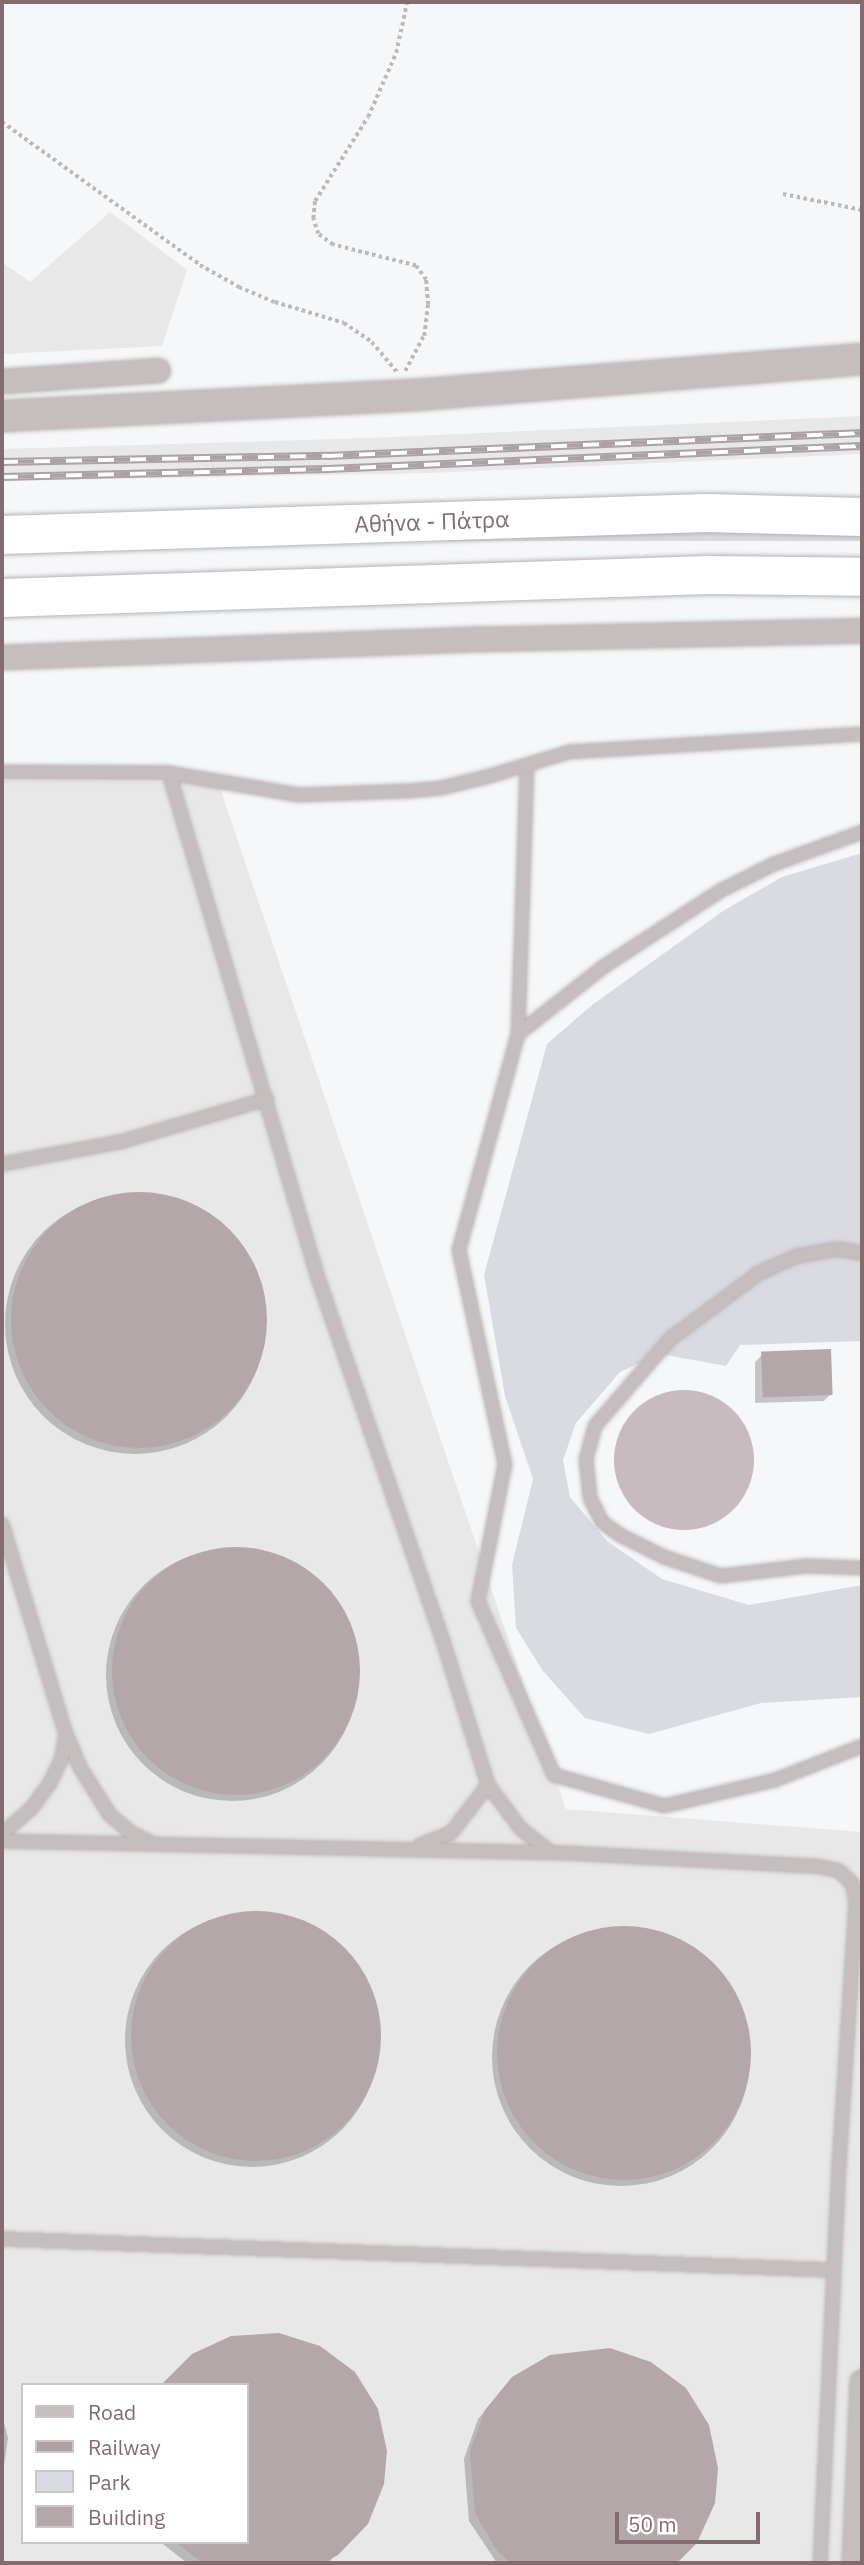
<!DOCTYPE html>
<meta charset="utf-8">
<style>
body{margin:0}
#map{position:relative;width:864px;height:2565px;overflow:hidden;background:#f6f7f8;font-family:"IBM Plex Sans",sans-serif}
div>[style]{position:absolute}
.built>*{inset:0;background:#e9e8e9}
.green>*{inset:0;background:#dadae1;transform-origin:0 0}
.water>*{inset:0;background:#c8bbc0}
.round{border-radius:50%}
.shadow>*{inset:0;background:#0003}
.building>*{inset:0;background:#b4a7aa;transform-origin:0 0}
.path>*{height:3.5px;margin-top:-1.75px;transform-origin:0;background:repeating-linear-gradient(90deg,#beb8b9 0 3.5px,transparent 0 7px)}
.roads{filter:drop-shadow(0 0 2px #b8b2b3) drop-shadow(0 0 2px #b8b2b3)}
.service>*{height:12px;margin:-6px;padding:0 6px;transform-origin:6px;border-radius:6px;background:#c5bebf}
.minor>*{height:23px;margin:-11.5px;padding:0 11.5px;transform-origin:11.5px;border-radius:11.5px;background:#c5bebf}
.tertiary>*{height:30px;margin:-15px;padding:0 15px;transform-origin:15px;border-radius:15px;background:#c5bebf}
.motorway>*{height:38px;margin:-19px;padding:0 19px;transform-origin:19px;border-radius:19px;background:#fff}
.rail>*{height:8px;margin-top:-4px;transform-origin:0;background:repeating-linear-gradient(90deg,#fff 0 16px,#aca2a4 0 32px);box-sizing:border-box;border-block:2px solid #aca2a4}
span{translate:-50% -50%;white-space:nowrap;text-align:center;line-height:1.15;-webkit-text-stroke:7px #fff;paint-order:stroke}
.street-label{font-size:23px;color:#836b6f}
.frame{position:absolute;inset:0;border:4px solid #836b6f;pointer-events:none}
.legend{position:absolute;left:21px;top:2383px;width:228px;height:161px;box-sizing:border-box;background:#fff;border:2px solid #cdc4c5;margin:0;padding:9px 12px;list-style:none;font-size:21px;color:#836b6f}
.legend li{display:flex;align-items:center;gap:14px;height:35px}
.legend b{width:35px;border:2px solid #cdc4c5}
.scale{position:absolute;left:615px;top:2512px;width:145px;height:32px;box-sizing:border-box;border:4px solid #836b6f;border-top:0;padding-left:9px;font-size:21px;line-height:24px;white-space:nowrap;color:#836b6f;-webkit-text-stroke:5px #fff;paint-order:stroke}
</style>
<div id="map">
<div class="built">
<div style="clip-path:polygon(110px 212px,187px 270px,162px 346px,2px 354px,2px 262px,30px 282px)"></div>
<div style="clip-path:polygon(862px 416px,862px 454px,430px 473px,2px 481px,2px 449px,370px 438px)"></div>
<div style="clip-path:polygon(evenodd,2px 781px,218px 782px,566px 1809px,862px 1832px,862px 2563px,2px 2563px,2px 781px,23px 2385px,247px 2385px,247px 2542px,23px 2542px,23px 2385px)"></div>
</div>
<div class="green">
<div style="left:862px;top:531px;width:10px;height:861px;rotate:90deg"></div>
<div style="clip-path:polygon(862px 853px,862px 1341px,740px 1345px,726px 1366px,660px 1354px,620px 1372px,576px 1423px,563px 1460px,570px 1497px,607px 1541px,662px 1579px,749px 1605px,862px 1585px,862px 1697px,761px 1703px,649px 1734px,585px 1718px,543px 1671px,516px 1628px,512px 1565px,533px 1479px,505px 1396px,484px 1275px,547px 1044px,592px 1005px,723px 911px,782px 877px)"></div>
</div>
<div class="water">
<div class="round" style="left:614px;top:1390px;width:140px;height:140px"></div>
</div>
<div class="shadow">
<div class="round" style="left:5px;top:1194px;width:260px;height:260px"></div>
<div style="clip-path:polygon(762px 1355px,831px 1394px,824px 1401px,755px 1403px,755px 1362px)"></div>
<div class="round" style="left:106px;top:1549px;width:252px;height:252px"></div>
<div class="round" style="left:125px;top:1913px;width:254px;height:254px"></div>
<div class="round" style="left:492px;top:1928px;width:258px;height:258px"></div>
<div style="clip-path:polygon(193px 2355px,385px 2451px,366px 2523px,329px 2562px,187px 2563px,163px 2544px,247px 2542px,247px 2385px)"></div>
<div style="clip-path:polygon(506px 2386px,696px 2542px,675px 2563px,497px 2563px,469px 2521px,464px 2459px,478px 2419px)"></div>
<div style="clip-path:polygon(2px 2415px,8px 2438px,2px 2479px)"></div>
</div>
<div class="building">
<div class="round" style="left:11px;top:1192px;width:256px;height:256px"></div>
<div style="left:831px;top:1349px;width:46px;height:70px;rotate:88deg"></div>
<div class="round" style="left:112px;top:1547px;width:248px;height:248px"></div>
<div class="round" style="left:131px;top:1911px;width:250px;height:250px"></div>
<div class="round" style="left:497px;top:1926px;width:254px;height:254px"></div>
<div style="clip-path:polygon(279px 2333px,320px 2346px,355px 2372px,378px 2409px,387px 2451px,384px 2484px,368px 2524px,338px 2555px,323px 2563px,202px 2563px,176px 2542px,247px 2542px,247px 2385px,161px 2385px,192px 2354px,231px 2336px)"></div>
<div style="clip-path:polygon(610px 2348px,651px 2362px,686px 2388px,709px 2425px,718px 2468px,715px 2503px,697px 2543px,677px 2563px,511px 2563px,497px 2551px,475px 2513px,470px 2451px,485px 2410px,512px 2377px,550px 2355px)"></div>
</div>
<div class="path">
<div style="left:2px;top:122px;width:244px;rotate:35.8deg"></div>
<div style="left:200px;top:265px;width:45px;rotate:29.4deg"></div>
<div style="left:239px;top:287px;width:39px;rotate:23deg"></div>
<div style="left:275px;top:302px;width:72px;rotate:16.9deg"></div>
<div style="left:344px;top:323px;width:34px;rotate:34deg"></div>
<div style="left:372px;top:342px;width:39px;rotate:50deg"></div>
<div style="left:783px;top:194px;width:81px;rotate:11.4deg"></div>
<div style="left:405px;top:371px;width:40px;rotate:-62deg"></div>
<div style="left:424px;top:336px;width:31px;rotate:-83deg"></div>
<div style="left:428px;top:305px;width:25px;rotate:-95deg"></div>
<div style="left:426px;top:280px;width:17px;rotate:-126deg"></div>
<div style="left:416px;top:266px;width:86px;rotate:-165.8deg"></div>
<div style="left:333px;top:245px;width:19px;rotate:-144deg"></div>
<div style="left:318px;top:234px;width:16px;rotate:-108deg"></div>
<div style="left:313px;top:219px;width:18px;rotate:-84deg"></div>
<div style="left:315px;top:201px;width:99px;rotate:-57.8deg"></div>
<div style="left:368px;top:117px;width:70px;rotate:-66.4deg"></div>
<div style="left:396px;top:53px;width:52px;rotate:-77.8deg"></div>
</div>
<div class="roads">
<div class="service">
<div style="left:527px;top:765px;width:269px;rotate:91.9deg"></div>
<div style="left:518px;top:1034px;width:224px;rotate:105.3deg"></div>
<div style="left:459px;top:1250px;width:219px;rotate:77.9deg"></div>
<div style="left:505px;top:1464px;width:140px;rotate:101.1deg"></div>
<div style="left:478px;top:1601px;width:190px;rotate:66.4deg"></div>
<div style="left:554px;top:1775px;width:114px;rotate:15.7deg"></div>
<div style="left:664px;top:1806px;width:114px;rotate:-13.2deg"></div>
<div style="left:775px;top:1780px;width:93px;rotate:-21.3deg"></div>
<div style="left:2px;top:772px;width:167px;rotate:0.3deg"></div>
<div style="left:169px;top:773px;width:132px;rotate:9.6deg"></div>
<div style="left:299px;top:795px;width:109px;rotate:-2.1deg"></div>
<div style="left:408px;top:791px;width:33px;rotate:-5deg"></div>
<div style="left:441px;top:788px;width:50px;rotate:-13.8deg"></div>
<div style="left:490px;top:776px;width:83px;rotate:-16.9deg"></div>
<div style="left:569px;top:752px;width:294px;rotate:-3.5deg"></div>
<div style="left:169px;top:773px;width:527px;rotate:73.56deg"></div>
<div style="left:318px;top:1278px;width:384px;rotate:71deg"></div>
<div style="left:443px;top:1641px;width:151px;rotate:72.6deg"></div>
<div style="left:488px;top:1785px;width:55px;rotate:53.1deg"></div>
<div style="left:521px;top:1829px;width:36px;rotate:38deg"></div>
<div style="left:518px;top:1034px;width:108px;rotate:-38.2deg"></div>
<div style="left:603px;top:967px;width:140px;rotate:-33deg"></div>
<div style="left:720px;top:891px;width:60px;rotate:-26.6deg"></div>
<div style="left:774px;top:864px;width:94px;rotate:-20deg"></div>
<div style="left:2px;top:1164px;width:120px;rotate:-10.6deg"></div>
<div style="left:120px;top:1142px;width:153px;rotate:-16.3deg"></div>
<div style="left:862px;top:1253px;width:24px;rotate:-171deg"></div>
<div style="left:838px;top:1249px;width:42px;rotate:170.3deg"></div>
<div style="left:797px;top:1256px;width:42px;rotate:155.9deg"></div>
<div style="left:759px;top:1273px;width:111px;rotate:143.4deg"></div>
<div style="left:670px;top:1339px;width:115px;rotate:130.8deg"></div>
<div style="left:595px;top:1426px;width:34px;rotate:105deg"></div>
<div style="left:586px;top:1459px;width:39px;rotate:84deg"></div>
<div style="left:590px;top:1498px;width:27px;rotate:63deg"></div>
<div style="left:602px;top:1522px;width:22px;rotate:36deg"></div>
<div style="left:620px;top:1535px;width:49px;rotate:26.6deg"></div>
<div style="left:664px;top:1557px;width:60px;rotate:18.4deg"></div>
<div style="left:721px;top:1576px;width:86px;rotate:-6.7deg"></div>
<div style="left:806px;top:1566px;width:56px;rotate:2deg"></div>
<div style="left:2px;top:1524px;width:220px;rotate:73.1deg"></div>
<div style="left:66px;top:1734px;width:38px;rotate:67deg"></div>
<div style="left:81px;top:1769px;width:54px;rotate:57.8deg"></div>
<div style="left:110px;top:1815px;width:30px;rotate:40deg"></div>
<div style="left:133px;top:1834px;width:21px;rotate:25deg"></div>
<div style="left:2px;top:1834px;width:38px;rotate:-41deg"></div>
<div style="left:31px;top:1809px;width:34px;rotate:-54deg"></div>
<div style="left:51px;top:1781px;width:26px;rotate:-65deg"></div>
<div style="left:62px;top:1757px;width:23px;rotate:-80deg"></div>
<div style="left:2px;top:1841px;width:563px;rotate:1.22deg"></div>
<div style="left:565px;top:1853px;width:251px;rotate:3deg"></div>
<div style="left:816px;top:1866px;width:24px;rotate:12deg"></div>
<div style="left:839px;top:1871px;width:18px;rotate:43deg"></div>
<div style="left:852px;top:1883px;width:19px;rotate:78deg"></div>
<div style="left:856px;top:1902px;width:263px;rotate:93.7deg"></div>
<div style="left:839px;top:2164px;width:399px;rotate:92.7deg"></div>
<div style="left:420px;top:1845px;width:33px;rotate:-21deg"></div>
<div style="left:451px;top:1833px;width:61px;rotate:-52.4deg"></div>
<div style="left:2px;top:2239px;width:832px;rotate:2.14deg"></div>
</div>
<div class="minor">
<div style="left:2px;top:381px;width:156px;rotate:-4deg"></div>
<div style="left:2px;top:657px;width:478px;rotate:-2.2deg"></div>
<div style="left:480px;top:639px;width:382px;rotate:-1.3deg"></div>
<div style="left:854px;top:2563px;width:182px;rotate:-87.5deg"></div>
</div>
<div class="tertiary">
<div style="left:2px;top:416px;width:414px;rotate:-2.9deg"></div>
<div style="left:415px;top:395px;width:448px;rotate:-4.6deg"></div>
</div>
<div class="motorway">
<div style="left:2px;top:535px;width:705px;rotate:-1.79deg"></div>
<div style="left:707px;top:513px;width:155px;rotate:1.5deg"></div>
<div style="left:2px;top:598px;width:707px;rotate:-1.86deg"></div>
<div style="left:709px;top:575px;width:153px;rotate:0.7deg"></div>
</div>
</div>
<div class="rail">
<div style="left:2px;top:462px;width:325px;rotate:-1.1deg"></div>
<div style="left:327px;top:456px;width:535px;rotate:-2.46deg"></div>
<div style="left:2px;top:477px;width:326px;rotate:-1.4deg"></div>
<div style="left:328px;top:469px;width:534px;rotate:-2.47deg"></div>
</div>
<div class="street-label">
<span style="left:432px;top:521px;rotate:-2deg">Αθήνα - Πάτρα</span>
</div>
<div class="frame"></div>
<ul class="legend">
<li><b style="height:9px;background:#c5bebf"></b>Road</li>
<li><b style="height:9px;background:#aca2a4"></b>Railway</li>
<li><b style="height:19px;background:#dadae1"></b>Park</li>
<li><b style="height:19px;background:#b4a7aa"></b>Building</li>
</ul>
<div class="scale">50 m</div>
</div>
